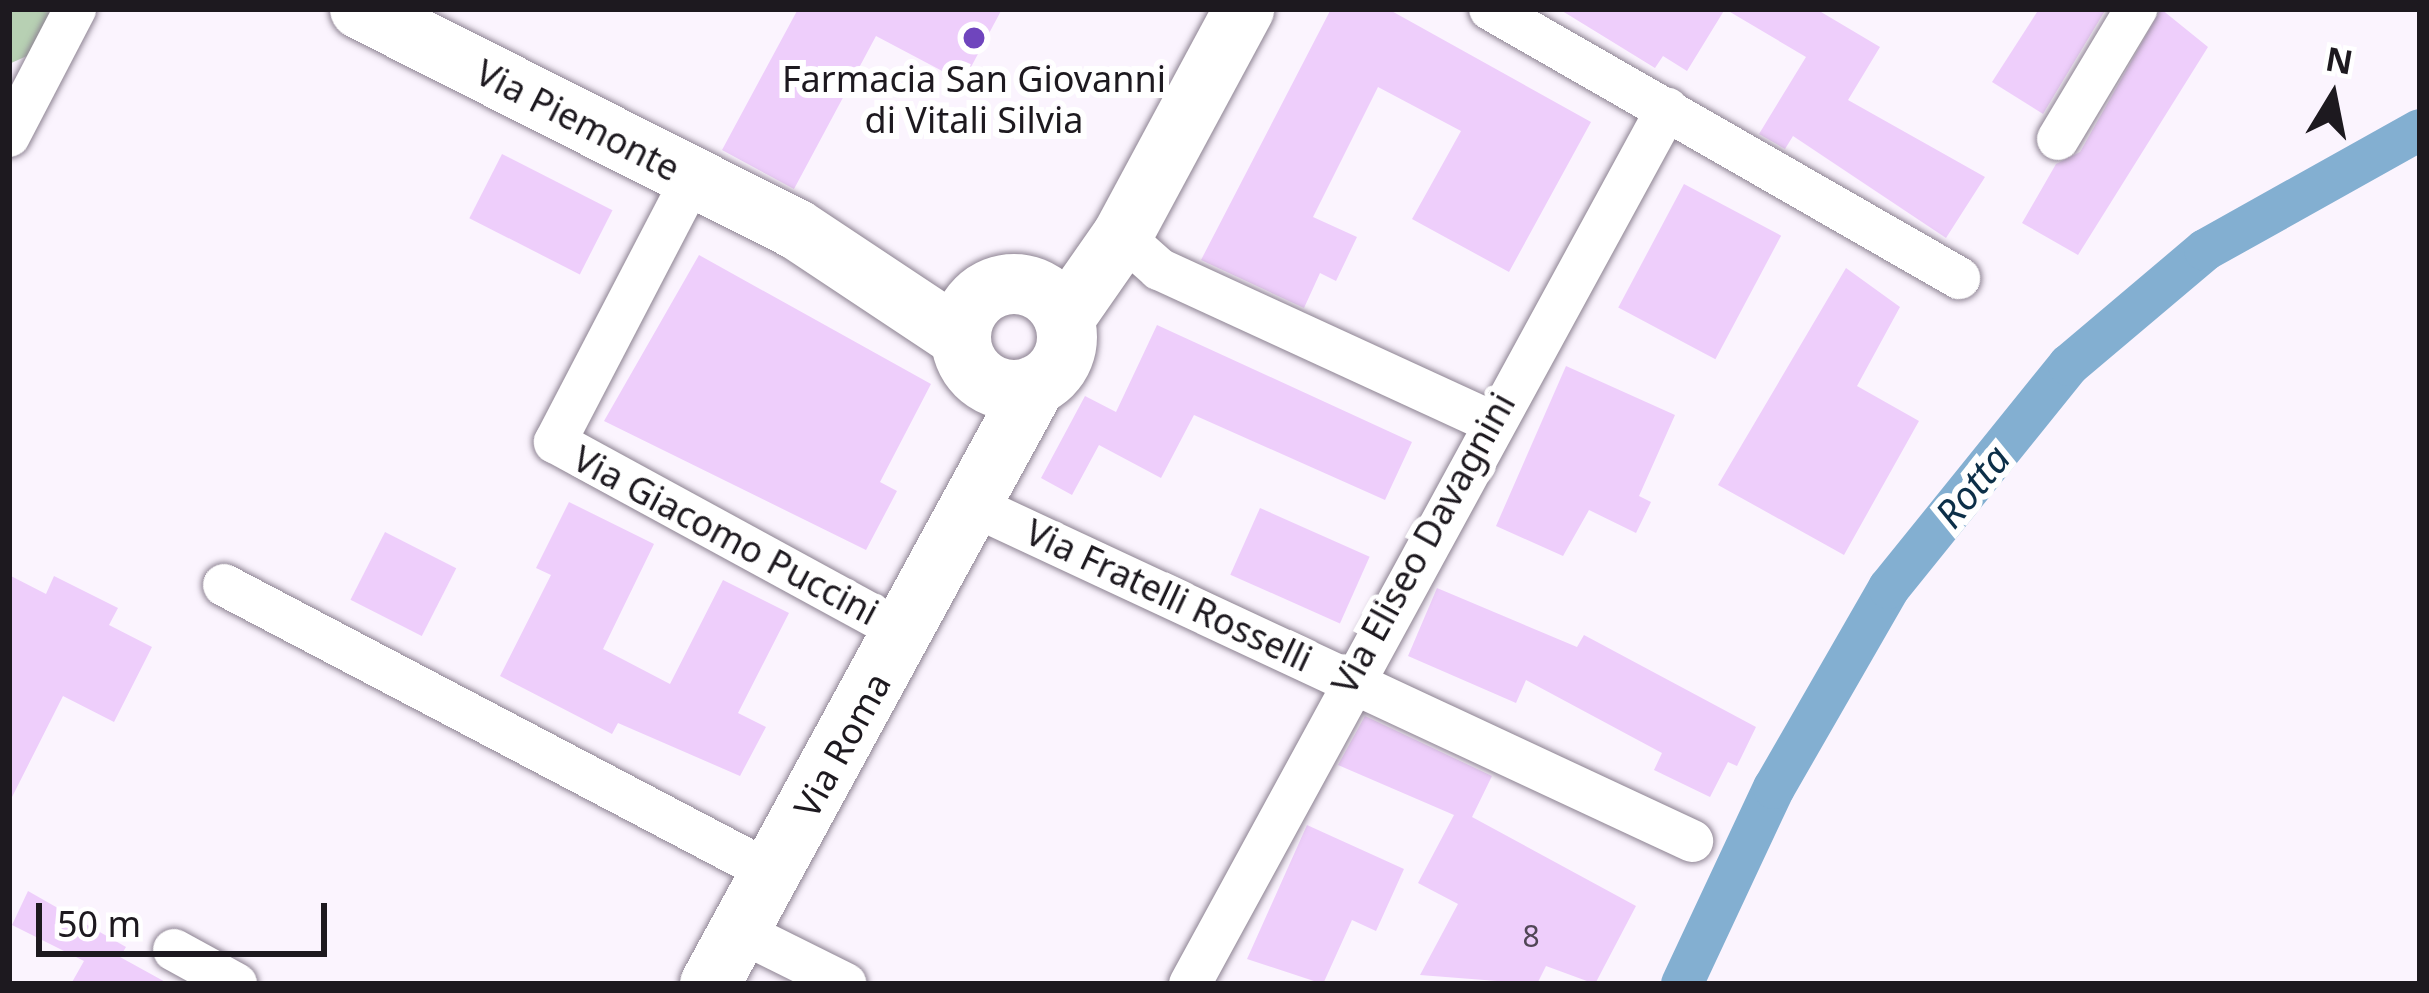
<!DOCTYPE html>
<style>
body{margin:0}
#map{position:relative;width:2429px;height:993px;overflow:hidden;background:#fbf4fe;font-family:"Noto Sans",sans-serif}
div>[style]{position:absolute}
.green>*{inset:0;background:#b7d0b3}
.canal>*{height:42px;margin:-21px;padding:0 21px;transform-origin:21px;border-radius:21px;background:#83afd1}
.building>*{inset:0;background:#eecefb;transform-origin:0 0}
.roads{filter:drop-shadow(0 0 3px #8d8392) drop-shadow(0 0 3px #8d8392)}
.street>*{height:42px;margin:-21px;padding:0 21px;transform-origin:21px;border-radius:21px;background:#fff}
.secondary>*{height:60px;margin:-30px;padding:0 30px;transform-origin:30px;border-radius:30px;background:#fff}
.secondary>.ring{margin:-30px;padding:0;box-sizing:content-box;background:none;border:60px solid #fff;border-radius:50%}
.dots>*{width:33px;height:33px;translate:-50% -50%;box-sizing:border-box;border:6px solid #fff;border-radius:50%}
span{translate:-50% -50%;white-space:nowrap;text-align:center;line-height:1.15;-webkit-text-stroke:12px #fff;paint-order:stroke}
.number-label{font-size:30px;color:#514656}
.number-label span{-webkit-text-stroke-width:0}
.poi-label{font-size:36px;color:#1d191f}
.street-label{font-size:36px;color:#1d191f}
.water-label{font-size:39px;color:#0c2f48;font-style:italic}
.frame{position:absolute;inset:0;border:12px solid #1d191f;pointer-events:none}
.north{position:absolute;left:2273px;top:36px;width:120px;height:120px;-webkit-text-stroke:9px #fff;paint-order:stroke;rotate:10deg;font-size:33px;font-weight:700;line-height:48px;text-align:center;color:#1d191f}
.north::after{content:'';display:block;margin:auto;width:42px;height:54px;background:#1d191f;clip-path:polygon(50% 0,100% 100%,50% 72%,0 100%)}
.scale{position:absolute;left:36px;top:903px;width:291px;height:54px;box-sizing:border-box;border:6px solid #1d191f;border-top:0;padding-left:15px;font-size:36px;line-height:42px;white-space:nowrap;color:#1d191f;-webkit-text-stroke:9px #fff;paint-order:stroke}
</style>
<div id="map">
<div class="green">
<div style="clip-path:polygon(9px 9px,56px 13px,38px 51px,9px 64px)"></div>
</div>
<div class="canal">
<div style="left:1682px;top:984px;width:217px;rotate:-64.9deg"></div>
<div style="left:1774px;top:788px;width:231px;rotate:-60.1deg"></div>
<div style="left:1889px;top:588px;width:287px;rotate:-51.1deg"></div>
<div style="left:2069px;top:365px;width:178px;rotate:-40.2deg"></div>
<div style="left:2205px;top:250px;width:246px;rotate:-29.2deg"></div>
</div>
<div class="building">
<div style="clip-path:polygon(798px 9px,1002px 9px,963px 82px,876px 36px,794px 189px,722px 150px)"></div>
<div style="clip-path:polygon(1331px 9px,1388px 9px,1591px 122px,1509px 272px,1412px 219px,1461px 131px,1378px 87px,1313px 217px,1357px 237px,1336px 281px,1320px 273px,1304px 308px,1201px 260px)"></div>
<div style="clip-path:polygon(1559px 9px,1816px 9px,1880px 47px,1848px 100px,1985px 177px,1946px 238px,1793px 136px,1785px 149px,1759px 134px,1806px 57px,1725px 9px,1687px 71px,1663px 56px,1655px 68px)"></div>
<div style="clip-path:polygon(2039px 9px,2106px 9px,2043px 114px,1992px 82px)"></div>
<div style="clip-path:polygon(2161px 9px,2208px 47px,2078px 255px,2022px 223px,2056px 164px,2080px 152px)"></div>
<div style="left:502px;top:154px;width:124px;height:72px;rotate:27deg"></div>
<div style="left:1684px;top:184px;width:110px;height:140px;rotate:28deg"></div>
<div style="clip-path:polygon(699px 255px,931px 384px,880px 482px,897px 491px,866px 550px,604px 421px)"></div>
<div style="clip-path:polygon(1846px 268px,1900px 307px,1857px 386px,1919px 421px,1844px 555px,1718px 485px)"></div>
<div style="clip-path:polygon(1157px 325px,1412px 442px,1385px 500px,1194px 415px,1161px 478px,1099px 445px,1072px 495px,1041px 478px,1085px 396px,1116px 412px)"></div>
<div style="clip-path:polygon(1566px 366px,1675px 415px,1639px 496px,1651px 502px,1636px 533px,1589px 510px,1563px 556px,1496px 526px)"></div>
<div style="clip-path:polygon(569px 502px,654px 544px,603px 649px,670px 684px,723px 580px,789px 613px,738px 713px,766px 727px,740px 776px,618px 723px,612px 734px,500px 676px,551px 575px,536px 568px)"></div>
<div style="left:1260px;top:508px;width:120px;height:73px;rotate:24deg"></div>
<div style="left:385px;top:532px;width:80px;height:76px;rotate:27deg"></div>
<div style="clip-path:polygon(9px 575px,46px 594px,54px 576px,118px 608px,109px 625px,152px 647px,114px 722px,63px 696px,9px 803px)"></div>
<div style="clip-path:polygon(1437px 588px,1577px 647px,1584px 635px,1756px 727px,1737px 766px,1728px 762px,1710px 797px,1654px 770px,1662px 753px,1526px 680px,1516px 703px,1408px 656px)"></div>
<div style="clip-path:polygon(1365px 716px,1492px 776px,1472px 817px,1636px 906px,1595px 984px,1546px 966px,1537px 984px,1420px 975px,1458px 904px,1418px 883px,1454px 815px,1338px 765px)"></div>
<div style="clip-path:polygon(1307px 825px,1404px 869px,1376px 931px,1352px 920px,1323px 984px,1247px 959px)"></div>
<div style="clip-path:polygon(28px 891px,126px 947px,120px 957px,169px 984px,71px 984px,84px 961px,12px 925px)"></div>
</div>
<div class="roads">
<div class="street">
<div style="left:1490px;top:9px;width:541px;rotate:29.84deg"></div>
<div style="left:9px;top:136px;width:143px;rotate:-62.5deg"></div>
<div style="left:2058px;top:139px;width:152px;rotate:-59deg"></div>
<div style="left:692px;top:179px;width:297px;rotate:117.5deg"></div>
<div style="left:555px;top:442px;width:397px;rotate:28.6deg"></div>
<div style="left:1122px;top:236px;width:50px;rotate:41.7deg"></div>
<div style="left:1159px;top:269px;width:364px;rotate:24.7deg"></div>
<div style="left:970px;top:504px;width:797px;rotate:25.02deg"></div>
<div style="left:224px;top:585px;width:619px;rotate:27.72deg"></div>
<div style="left:739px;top:931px;width:119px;rotate:26.4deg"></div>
<div style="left:174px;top:950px;width:71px;rotate:28.7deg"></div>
<div style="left:1190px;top:984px;width:997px;rotate:-61.4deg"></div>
</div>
<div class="secondary">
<div style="left:360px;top:9px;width:488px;rotate:26.8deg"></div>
<div style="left:796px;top:229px;width:197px;rotate:33.6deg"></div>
<div class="ring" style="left:961px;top:284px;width:46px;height:46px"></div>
<div style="left:1064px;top:319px;width:101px;rotate:-55.1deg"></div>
<div style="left:1122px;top:236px;width:258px;rotate:-61.7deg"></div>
<div style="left:710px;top:984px;width:682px;rotate:-61.44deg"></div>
</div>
</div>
<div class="dots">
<div style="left:974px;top:38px;background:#6f45bd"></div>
</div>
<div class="number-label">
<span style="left:1531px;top:936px">8</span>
</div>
<div class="poi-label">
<span style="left:974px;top:99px">Farmacia San Giovanni<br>di Vitali Silvia</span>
</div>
<div class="street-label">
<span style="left:578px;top:120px;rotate:27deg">Via Piemonte</span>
<span style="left:726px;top:535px;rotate:28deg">Via Giacomo Puccini</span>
<span style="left:1423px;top:543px;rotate:-61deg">Via Eliseo Davagnini</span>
<span style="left:1169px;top:595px;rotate:25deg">Via Fratelli Rosselli</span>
<span style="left:842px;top:745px;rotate:-61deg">Via Roma</span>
</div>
<div class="water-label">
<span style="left:1972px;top:486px;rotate:-51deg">Rotta</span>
</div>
<div class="frame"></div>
<div class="north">N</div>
<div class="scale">50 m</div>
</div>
